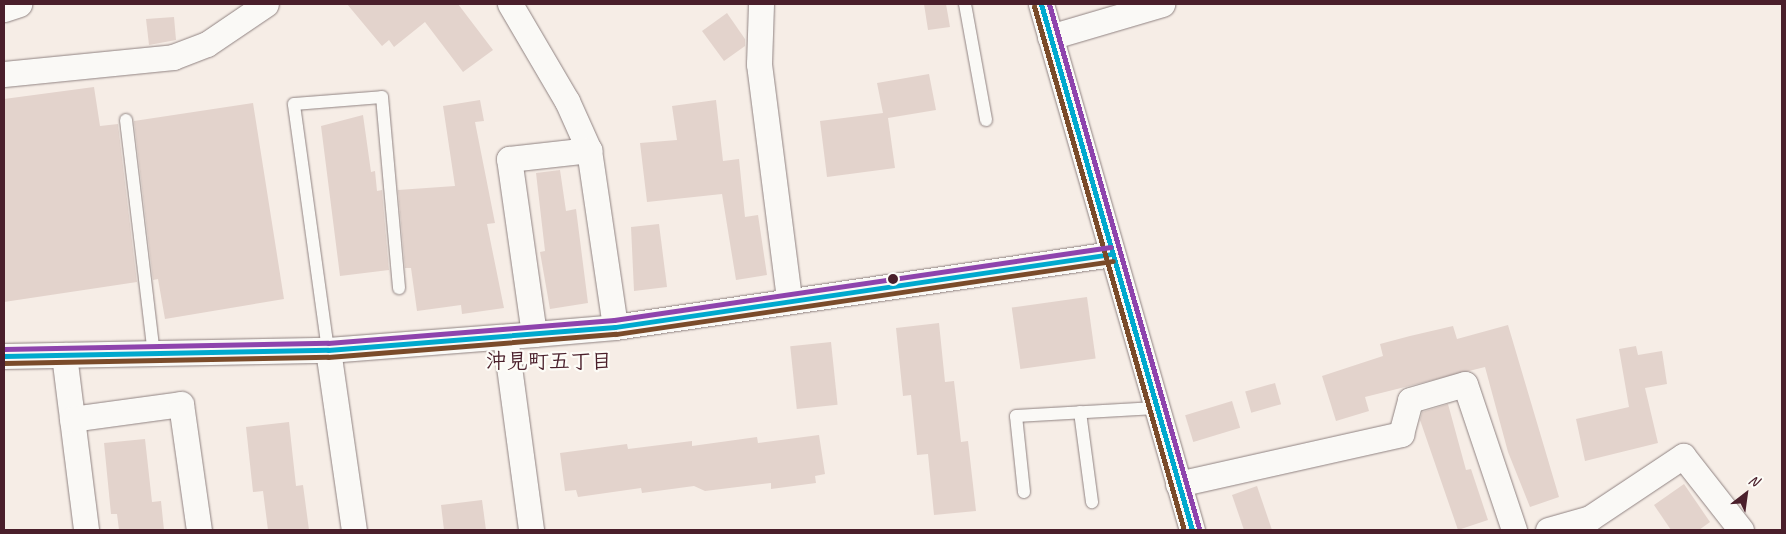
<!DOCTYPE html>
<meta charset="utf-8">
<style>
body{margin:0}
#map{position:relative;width:1786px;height:534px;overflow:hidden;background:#f6ede6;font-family:Caveat,"Klee One",sans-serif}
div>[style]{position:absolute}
.building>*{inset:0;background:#e3d3cc;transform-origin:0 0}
.roads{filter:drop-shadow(0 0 1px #908382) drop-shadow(0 0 1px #908382)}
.service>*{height:12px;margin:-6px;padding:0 6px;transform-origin:6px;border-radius:6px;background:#faf9f6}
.minor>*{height:25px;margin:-12.5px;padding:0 12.5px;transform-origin:12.5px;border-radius:12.5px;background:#faf9f6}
.bus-1>*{height:5px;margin:-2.5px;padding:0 2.5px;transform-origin:2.5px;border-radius:2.5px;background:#00a9ce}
.bus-2>*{height:5px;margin:-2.5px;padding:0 2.5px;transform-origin:2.5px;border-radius:2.5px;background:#7a4b2a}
.bus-3>*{height:5px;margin:-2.5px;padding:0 2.5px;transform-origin:2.5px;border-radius:2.5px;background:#8e44ad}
.dots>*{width:14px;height:14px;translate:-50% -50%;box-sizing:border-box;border:2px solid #fdfcf7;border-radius:50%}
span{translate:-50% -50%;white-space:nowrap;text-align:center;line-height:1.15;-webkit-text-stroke:4.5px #fdfcf7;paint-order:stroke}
.neighbourhood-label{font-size:21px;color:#4a1f2b;font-weight:700}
.frame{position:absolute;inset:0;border:5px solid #4a1f2b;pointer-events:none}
.north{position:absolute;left:1721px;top:469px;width:50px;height:50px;-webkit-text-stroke:4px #fdfcf7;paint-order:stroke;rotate:30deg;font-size:14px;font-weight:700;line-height:20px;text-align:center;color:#4a1f2b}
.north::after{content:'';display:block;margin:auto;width:18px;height:22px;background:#4a1f2b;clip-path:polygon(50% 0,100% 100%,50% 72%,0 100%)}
</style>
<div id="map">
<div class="building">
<div style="clip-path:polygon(347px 4px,458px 4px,493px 50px,463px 72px,425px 22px,394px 47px,389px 40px,382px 46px)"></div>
<div style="clip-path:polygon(924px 4px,946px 4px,950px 27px,928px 30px)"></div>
<div style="clip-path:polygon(727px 13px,745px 39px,745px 46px,724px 61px,702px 31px)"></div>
<div style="clip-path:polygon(174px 17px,176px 40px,149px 45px,146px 19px)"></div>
<div style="clip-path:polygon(929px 74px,936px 110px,888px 118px,895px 168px,827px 177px,820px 121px,883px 113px,877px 83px)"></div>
<div style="clip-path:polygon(94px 87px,100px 126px,118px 124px,137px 282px,4px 302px,4px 99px)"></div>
<div style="clip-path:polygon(480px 100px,484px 121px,475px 122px,495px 223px,487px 224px,504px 308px,462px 314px,461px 305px,417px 311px,411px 268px,405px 268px,398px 190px,455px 186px,443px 106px)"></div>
<div style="clip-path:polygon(716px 100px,723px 161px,739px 159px,745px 217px,758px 215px,767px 275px,736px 280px,722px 194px,647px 202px,640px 143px,677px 140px,672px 106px)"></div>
<div style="clip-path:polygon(253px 103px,284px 299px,165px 319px,158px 279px,153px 280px,134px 121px)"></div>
<div style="clip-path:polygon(363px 115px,371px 172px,375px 171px,377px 191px,382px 190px,389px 270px,340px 276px,321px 126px)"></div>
<div style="clip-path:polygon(560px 170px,566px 211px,576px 209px,588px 303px,550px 309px,540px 252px,545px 251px,536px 173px)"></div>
<div style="clip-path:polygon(659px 224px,667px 287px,634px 291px,631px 227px)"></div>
<div style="left:1087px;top:297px;width:62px;height:76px;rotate:82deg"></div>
<div style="clip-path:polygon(939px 323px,945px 382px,954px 381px,961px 442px,968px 441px,976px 511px,934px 515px,928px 454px,917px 455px,911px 395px,903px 396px,896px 328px)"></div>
<div style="clip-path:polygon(1508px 325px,1559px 497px,1530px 507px,1508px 452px,1485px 367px,1365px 397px,1369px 411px,1336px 421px,1322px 376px,1383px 356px,1380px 344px,1410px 336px,1453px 326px,1457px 339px)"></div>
<div style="left:831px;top:342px;width:63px;height:41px;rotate:84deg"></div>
<div style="clip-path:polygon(1636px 346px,1638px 355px,1662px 351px,1667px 384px,1645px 388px,1658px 443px,1585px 461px,1576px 419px,1629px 407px,1619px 349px)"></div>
<div style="left:1275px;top:383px;width:22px;height:31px;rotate:74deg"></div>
<div style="left:1232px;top:401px;width:28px;height:49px;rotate:73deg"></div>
<div style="clip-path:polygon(1448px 404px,1466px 470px,1471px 469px,1488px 520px,1458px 530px,1420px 420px,1422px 412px)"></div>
<div style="clip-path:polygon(289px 422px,296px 486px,303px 485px,309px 530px,268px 530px,263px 491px,253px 492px,246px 427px)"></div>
<div style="clip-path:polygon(819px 435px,825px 474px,815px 476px,816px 483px,771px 489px,771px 483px,705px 491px,694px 486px,642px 493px,641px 488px,578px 497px,576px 490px,565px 491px,560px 453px,627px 444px,628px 449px,692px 441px,692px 446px,757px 437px,758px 443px)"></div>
<div style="clip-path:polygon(145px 439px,152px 502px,161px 501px,164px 530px,119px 530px,117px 514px,111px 514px,104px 443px)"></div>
<div style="clip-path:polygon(1684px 484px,1710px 522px,1699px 530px,1671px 530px,1654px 505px)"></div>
<div style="clip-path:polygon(1257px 486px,1272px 530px,1244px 530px,1232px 495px)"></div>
<div style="clip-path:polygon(482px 500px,486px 530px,444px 530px,441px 505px)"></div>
</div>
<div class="roads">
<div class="service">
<div style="left:965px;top:4px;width:118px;rotate:79.7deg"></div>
<div style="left:126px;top:120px;width:236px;rotate:83.2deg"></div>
<div style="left:328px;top:350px;width:248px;rotate:-97.9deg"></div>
<div style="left:294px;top:104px;width:88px;rotate:-4.5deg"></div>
<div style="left:382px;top:97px;width:192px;rotate:84.9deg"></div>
<div style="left:1080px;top:412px;width:91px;rotate:82.4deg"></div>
<div style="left:1024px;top:492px;width:76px;rotate:-96deg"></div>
<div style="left:1016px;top:416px;width:140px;rotate:-3.3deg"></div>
</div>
<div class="minor">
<div style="left:510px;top:4px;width:113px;rotate:59.6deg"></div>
<div style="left:567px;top:101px;width:54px;rotate:65.8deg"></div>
<div style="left:589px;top:150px;width:179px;rotate:81.6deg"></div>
<div style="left:761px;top:4px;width:60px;rotate:91.9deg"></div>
<div style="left:759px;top:64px;width:237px;rotate:82.7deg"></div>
<div style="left:1041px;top:4px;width:547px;rotate:73.98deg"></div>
<div style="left:4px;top:9px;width:16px;rotate:-18deg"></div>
<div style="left:1050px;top:37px;width:117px;rotate:-16.4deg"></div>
<div style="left:4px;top:74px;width:170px;rotate:-5.7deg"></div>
<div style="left:173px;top:57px;width:36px;rotate:-21deg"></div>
<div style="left:207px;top:44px;width:71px;rotate:-34.1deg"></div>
<div style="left:534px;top:334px;width:177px;rotate:-98.1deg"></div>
<div style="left:509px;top:159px;width:81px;rotate:-6.4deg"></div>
<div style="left:505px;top:337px;width:195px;rotate:82.3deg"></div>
<div style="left:328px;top:350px;width:182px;rotate:81.8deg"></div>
<div style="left:64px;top:355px;width:176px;rotate:82.8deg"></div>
<div style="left:4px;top:356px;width:324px;rotate:-1.1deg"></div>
<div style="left:328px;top:350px;width:207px;rotate:-4.4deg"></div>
<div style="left:534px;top:334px;width:81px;rotate:-4.9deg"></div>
<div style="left:615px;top:327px;width:502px;rotate:-8.36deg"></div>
<div style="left:72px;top:419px;width:110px;rotate:-7.8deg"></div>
<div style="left:181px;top:404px;width:127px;rotate:81.9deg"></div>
<div style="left:1178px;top:484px;width:229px;rotate:-12.6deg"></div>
<div style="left:1401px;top:434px;width:35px;rotate:-75deg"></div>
<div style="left:1410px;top:400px;width:57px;rotate:-16.2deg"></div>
<div style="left:1465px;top:384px;width:154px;rotate:71.4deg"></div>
<div style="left:1548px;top:530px;width:44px;rotate:-15.9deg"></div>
<div style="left:1590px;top:518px;width:112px;rotate:-33.7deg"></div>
<div style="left:1683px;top:456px;width:94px;rotate:51.9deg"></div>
</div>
</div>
<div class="bus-1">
<div style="left:1041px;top:4px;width:547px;rotate:73.98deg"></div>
<div style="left:4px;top:356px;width:324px;rotate:-1.1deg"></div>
<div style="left:328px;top:350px;width:288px;rotate:-4.6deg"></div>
<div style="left:615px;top:327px;width:502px;rotate:-8.36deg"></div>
</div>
<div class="bus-2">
<div style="left:1034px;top:6px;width:545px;rotate:74.03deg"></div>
<div style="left:4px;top:363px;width:324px;rotate:-1.1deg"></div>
<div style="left:328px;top:357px;width:289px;rotate:-4.6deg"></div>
<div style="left:616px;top:334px;width:502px;rotate:-8.36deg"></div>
</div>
<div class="bus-3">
<div style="left:1049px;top:4px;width:545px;rotate:74.03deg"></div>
<div style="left:4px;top:349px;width:324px;rotate:-1.1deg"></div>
<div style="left:328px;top:343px;width:287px;rotate:-4.6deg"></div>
<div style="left:614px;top:320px;width:502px;rotate:-8.36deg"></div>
</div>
<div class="dots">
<div style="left:893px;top:279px;background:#4a1f2b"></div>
</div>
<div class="neighbourhood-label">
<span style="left:549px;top:361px">沖見町五丁目</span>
</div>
<div class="frame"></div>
<div class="north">N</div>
</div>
